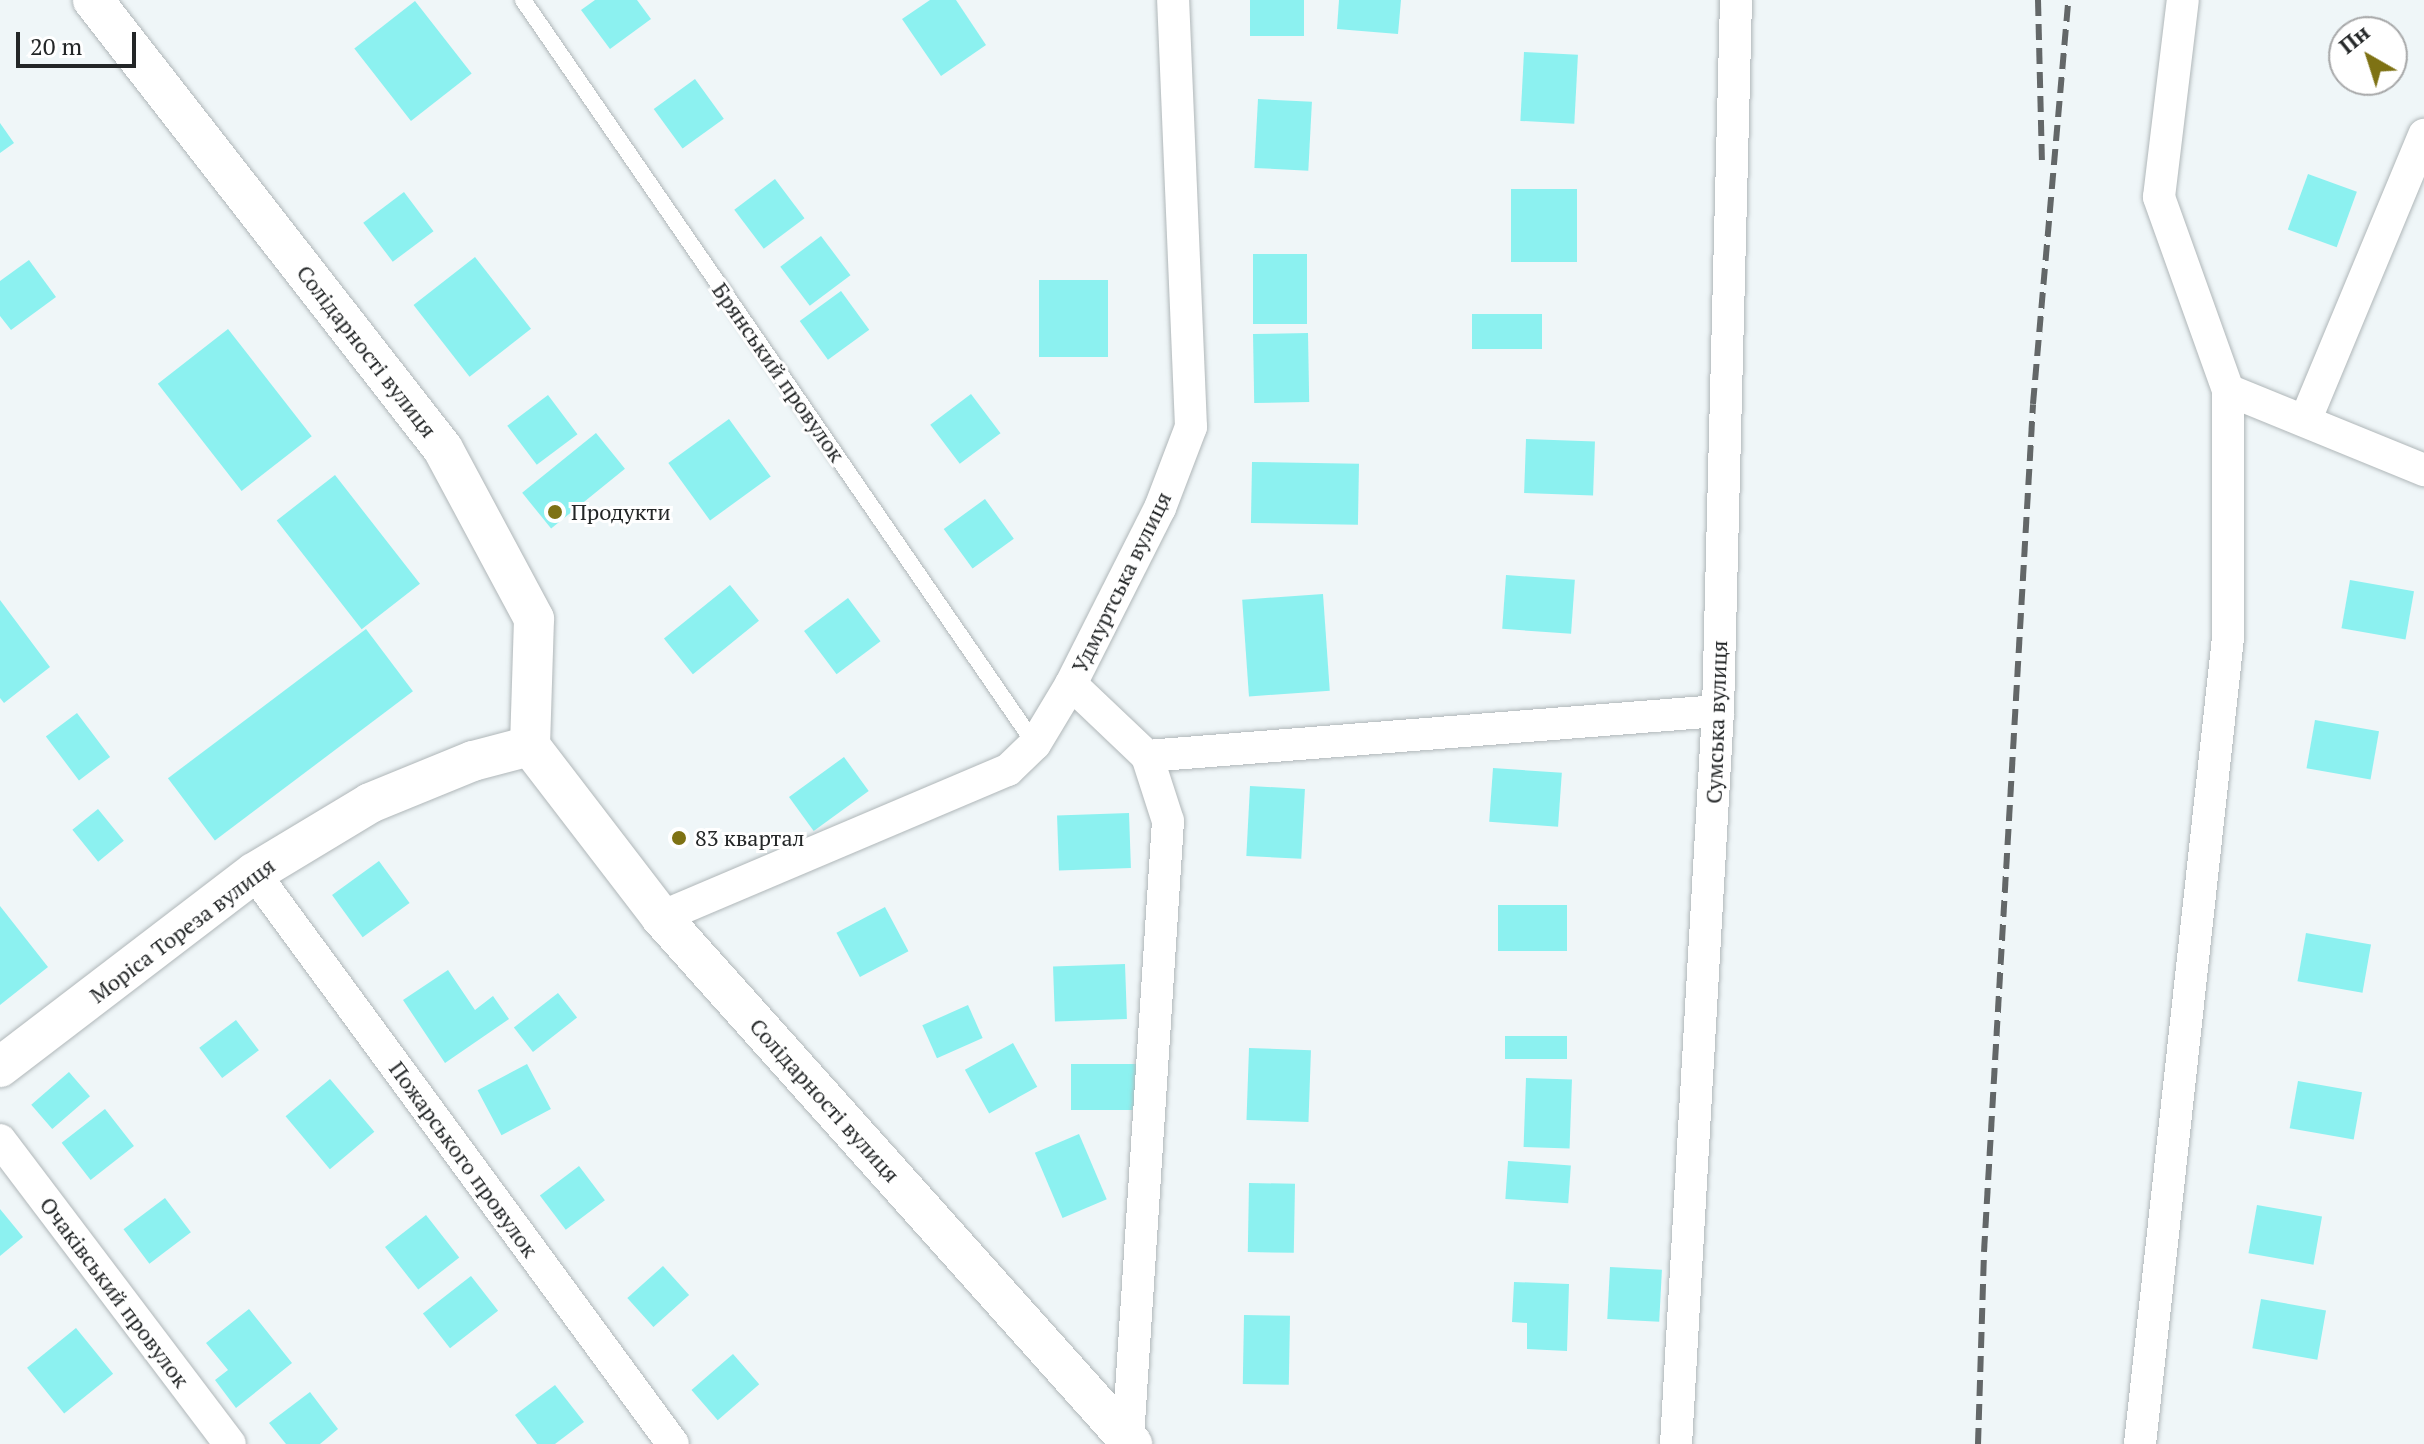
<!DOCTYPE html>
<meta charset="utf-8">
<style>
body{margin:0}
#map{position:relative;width:2424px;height:1444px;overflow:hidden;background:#eff6f8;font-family:"PT Serif",serif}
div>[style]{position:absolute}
.building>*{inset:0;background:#8cf1f0;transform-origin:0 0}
.roads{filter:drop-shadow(0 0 2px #b0b7b9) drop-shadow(0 0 2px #b0b7b9)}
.service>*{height:16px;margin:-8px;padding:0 8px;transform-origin:8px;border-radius:8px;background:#fff}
.minor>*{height:32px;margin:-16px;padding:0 16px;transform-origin:16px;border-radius:16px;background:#fff}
.tertiary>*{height:40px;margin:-20px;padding:0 20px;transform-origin:20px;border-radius:20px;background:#fff}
.rail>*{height:6px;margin-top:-3px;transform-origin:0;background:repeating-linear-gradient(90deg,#636768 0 16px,transparent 0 24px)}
.dots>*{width:22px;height:22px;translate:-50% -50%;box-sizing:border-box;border:4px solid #fff;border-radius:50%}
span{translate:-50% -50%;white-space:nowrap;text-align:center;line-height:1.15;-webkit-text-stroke:6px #fff;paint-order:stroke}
.street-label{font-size:22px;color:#232627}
.poi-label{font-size:22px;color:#232627}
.left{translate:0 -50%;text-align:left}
.north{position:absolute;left:2328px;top:16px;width:80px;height:80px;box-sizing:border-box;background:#fff;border:2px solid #a7a8a9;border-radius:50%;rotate:321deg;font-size:22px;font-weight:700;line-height:32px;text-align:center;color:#232627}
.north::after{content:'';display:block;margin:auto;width:28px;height:36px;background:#7e7214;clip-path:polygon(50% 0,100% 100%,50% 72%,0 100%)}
.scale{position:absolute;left:16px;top:32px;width:120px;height:36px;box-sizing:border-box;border:4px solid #232627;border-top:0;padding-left:10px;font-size:24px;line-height:28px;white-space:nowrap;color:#232627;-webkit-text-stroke:6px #fff;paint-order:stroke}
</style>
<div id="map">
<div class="building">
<div style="clip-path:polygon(595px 0,637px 0,651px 19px,610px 49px,581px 10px)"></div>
<div style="clip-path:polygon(930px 0,956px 0,986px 45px,941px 76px,902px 19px)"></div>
<div style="left:1250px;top:0;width:54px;height:36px"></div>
<div style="clip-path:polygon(1339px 0,1401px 0,1398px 34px,1337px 29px)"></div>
<div style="left:415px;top:1px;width:92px;height:77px;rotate:52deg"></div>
<div style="left:1524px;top:52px;width:54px;height:69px;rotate:3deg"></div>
<div style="left:695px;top:79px;width:49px;height:51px;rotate:54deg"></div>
<div style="left:1258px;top:99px;width:54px;height:69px;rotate:3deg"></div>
<div style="clip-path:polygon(0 123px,14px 143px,0 153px)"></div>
<div style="left:2308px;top:174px;width:52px;height:59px;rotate:20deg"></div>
<div style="left:775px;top:179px;width:49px;height:51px;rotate:53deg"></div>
<div style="left:1511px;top:189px;width:66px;height:73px"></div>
<div style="left:404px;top:192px;width:49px;height:51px;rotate:53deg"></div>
<div style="left:821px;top:236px;width:49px;height:51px;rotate:53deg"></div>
<div style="left:1253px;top:254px;width:54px;height:70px"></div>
<div style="left:475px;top:257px;width:91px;height:78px;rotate:52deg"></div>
<div style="clip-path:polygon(29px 260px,56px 297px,11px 330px,0 316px,0 281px)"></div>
<div style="left:1039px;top:280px;width:69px;height:77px"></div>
<div style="left:841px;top:291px;width:48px;height:51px;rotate:54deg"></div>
<div style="left:1472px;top:314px;width:70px;height:35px"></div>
<div style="left:228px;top:329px;width:136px;height:89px;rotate:52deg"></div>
<div style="left:1308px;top:333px;width:69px;height:55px;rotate:89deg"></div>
<div style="left:971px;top:394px;width:49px;height:51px;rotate:53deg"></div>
<div style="left:548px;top:395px;width:49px;height:51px;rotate:53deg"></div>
<div style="left:729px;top:419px;width:71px;height:75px;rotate:54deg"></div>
<div style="left:596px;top:433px;width:46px;height:95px;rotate:51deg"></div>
<div style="left:1526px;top:439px;width:69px;height:54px;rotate:2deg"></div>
<div style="left:1252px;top:462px;width:107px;height:61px;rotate:1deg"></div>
<div style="left:335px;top:475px;width:138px;height:74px;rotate:52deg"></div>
<div style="left:985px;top:499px;width:49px;height:51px;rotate:54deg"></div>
<div style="left:1506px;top:575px;width:69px;height:54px;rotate:4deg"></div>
<div style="left:2350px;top:580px;width:65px;height:49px;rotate:10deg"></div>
<div style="left:730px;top:585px;width:46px;height:85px;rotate:51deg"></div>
<div style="left:1323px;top:594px;width:97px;height:81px;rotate:86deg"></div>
<div style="left:848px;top:598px;width:54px;height:55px;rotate:53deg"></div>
<div style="clip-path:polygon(0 600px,50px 667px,4px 703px,0 698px)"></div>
<div style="left:366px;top:629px;width:78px;height:248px;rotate:53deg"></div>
<div style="left:77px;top:713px;width:55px;height:39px;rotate:53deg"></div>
<div style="left:2315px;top:720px;width:65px;height:49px;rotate:10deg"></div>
<div style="left:844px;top:757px;width:42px;height:68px;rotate:54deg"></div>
<div style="left:1493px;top:768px;width:69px;height:54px;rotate:4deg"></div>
<div style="left:1250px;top:786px;width:55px;height:70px;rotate:3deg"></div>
<div style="left:98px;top:809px;width:41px;height:33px;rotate:51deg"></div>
<div style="left:1129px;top:813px;width:55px;height:72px;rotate:88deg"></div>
<div style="left:379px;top:861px;width:52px;height:58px;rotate:54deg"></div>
<div style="left:1567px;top:905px;width:46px;height:69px;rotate:90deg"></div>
<div style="clip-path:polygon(0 906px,48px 967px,0 1005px)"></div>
<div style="left:885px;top:907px;width:50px;height:55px;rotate:62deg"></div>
<div style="left:2306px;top:933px;width:66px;height:49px;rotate:10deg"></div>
<div style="left:1125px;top:964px;width:55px;height:72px;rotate:88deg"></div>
<div style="clip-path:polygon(448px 970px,475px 1010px,493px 996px,509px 1019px,445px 1063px,403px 1000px)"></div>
<div style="left:558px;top:993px;width:31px;height:56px;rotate:52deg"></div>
<div style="left:968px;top:1005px;width:36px;height:50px;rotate:66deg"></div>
<div style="left:236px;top:1020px;width:38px;height:46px;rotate:53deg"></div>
<div style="left:1505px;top:1036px;width:62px;height:23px"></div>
<div style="left:1013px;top:1043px;width:50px;height:55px;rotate:61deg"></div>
<div style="left:1249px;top:1048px;width:62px;height:72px;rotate:2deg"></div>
<div style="left:527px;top:1064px;width:51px;height:56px;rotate:62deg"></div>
<div style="left:1140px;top:1064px;width:46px;height:69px;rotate:90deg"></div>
<div style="left:69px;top:1072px;width:32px;height:50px;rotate:49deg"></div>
<div style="left:1526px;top:1078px;width:46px;height:69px;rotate:2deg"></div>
<div style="left:330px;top:1079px;width:69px;height:58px;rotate:50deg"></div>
<div style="left:2298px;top:1081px;width:65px;height:48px;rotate:10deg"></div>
<div style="left:105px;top:1109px;width:47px;height:55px;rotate:52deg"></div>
<div style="left:1079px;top:1134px;width:71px;height:48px;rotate:67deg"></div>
<div style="left:1508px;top:1161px;width:63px;height:38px;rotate:4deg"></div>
<div style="left:579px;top:1166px;width:43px;height:49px;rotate:53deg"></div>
<div style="left:1249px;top:1183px;width:46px;height:69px;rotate:1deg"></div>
<div style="left:165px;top:1198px;width:43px;height:52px;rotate:53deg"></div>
<div style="left:2257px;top:1205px;width:66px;height:49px;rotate:10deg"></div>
<div style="clip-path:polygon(0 1209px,23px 1237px,0 1256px)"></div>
<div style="left:426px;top:1215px;width:54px;height:52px;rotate:52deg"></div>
<div style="left:663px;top:1266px;width:39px;height:48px;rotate:48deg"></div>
<div style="left:1610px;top:1267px;width:52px;height:52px;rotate:3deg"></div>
<div style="left:471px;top:1276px;width:44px;height:61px;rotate:52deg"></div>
<div style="clip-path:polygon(1514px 1282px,1569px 1284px,1567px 1351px,1527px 1349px,1527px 1323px,1512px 1322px)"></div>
<div style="left:2261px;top:1299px;width:66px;height:50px;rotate:10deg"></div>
<div style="clip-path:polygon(249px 1309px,292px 1363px,236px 1408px,215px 1380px,228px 1370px,206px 1343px)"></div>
<div style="left:1244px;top:1315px;width:46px;height:69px;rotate:1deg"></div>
<div style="left:76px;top:1328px;width:59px;height:63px;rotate:51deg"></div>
<div style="left:733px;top:1354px;width:40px;height:55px;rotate:49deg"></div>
<div style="clip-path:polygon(555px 1385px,584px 1422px,555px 1444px,537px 1444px,515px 1415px)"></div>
<div style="clip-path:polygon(310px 1392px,338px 1429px,320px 1444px,286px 1444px,269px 1423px)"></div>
</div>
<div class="roads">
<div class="service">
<div style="left:523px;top:0;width:903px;rotate:55.47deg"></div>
</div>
<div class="minor">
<div style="left:2228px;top:390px;width:212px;rotate:22.2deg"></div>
<div style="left:2305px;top:421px;width:310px;rotate:-67.4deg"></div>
<div style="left:1071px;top:684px;width:105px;rotate:43.5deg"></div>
<div style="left:1147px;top:756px;width:68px;rotate:72.1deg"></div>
<div style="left:1168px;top:821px;width:618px;rotate:93.71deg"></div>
<div style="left:1147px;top:756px;width:573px;rotate:-4.51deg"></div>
<div style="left:254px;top:873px;width:708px;rotate:53.73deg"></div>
<div style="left:661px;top:917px;width:377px;rotate:-23deg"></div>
<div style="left:1008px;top:770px;width:37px;rotate:-44deg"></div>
<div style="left:1035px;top:744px;width:70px;rotate:-59deg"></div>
<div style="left:1071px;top:684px;width:197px;rotate:-63.2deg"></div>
<div style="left:1160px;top:508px;width:87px;rotate:-69.1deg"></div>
<div style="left:1191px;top:427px;width:427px;rotate:-92.4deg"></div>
<div style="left:0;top:1140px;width:381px;rotate:52.9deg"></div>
<div style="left:1676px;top:1444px;width:734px;rotate:-86.72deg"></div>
<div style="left:1718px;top:711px;width:711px;rotate:-88.55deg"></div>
<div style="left:2140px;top:1444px;width:811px;rotate:-83.77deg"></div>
<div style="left:2228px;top:638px;width:248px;rotate:-90deg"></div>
<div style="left:2228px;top:390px;width:205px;rotate:-109.7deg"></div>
<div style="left:2159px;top:197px;width:198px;rotate:-83.1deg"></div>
</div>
<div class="tertiary">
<div style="left:93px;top:0;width:569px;rotate:52.06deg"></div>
<div style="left:443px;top:449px;width:193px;rotate:61.8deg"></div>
<div style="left:534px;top:619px;width:127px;rotate:91.8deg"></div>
<div style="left:0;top:1067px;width:320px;rotate:-37.4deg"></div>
<div style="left:254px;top:873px;width:135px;rotate:-31.1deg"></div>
<div style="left:370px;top:803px;width:111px;rotate:-22.2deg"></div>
<div style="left:473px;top:761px;width:59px;rotate:-14.7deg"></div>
<div style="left:530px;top:746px;width:215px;rotate:52.5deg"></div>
<div style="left:661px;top:917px;width:707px;rotate:48.21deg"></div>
</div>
</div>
<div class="rail">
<div style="left:2038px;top:0;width:164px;rotate:88.6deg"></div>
<div style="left:1978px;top:1444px;width:192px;rotate:-88.2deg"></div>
<div style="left:1984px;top:1252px;width:849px;rotate:-86.69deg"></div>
<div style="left:2033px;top:404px;width:406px;rotate:-85deg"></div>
</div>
<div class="dots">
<div style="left:555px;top:512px;background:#7e7214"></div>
<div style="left:679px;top:838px;background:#7e7214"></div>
</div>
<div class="street-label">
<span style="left:367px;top:351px;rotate:52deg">Солідарності вулиця</span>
<span style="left:779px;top:372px;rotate:55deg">Брянський провулок</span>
<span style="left:1121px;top:582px;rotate:-64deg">Удмуртська вулиця</span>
<span style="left:1716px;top:722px;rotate:-88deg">Сумська вулиця</span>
<span style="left:182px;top:930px;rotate:-37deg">Моріса Тореза вулиця</span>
<span style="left:825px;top:1100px;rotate:48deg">Солідарності вулиця</span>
<span style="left:464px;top:1159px;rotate:54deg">Пожарського провулок</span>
<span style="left:115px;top:1292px;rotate:53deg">Очакiвський провулок</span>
</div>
<div class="poi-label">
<span class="left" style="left:571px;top:512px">Продукти</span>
<span class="left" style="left:695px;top:838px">83 квартал</span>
</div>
<div class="north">Пн</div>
<div class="scale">20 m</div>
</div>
